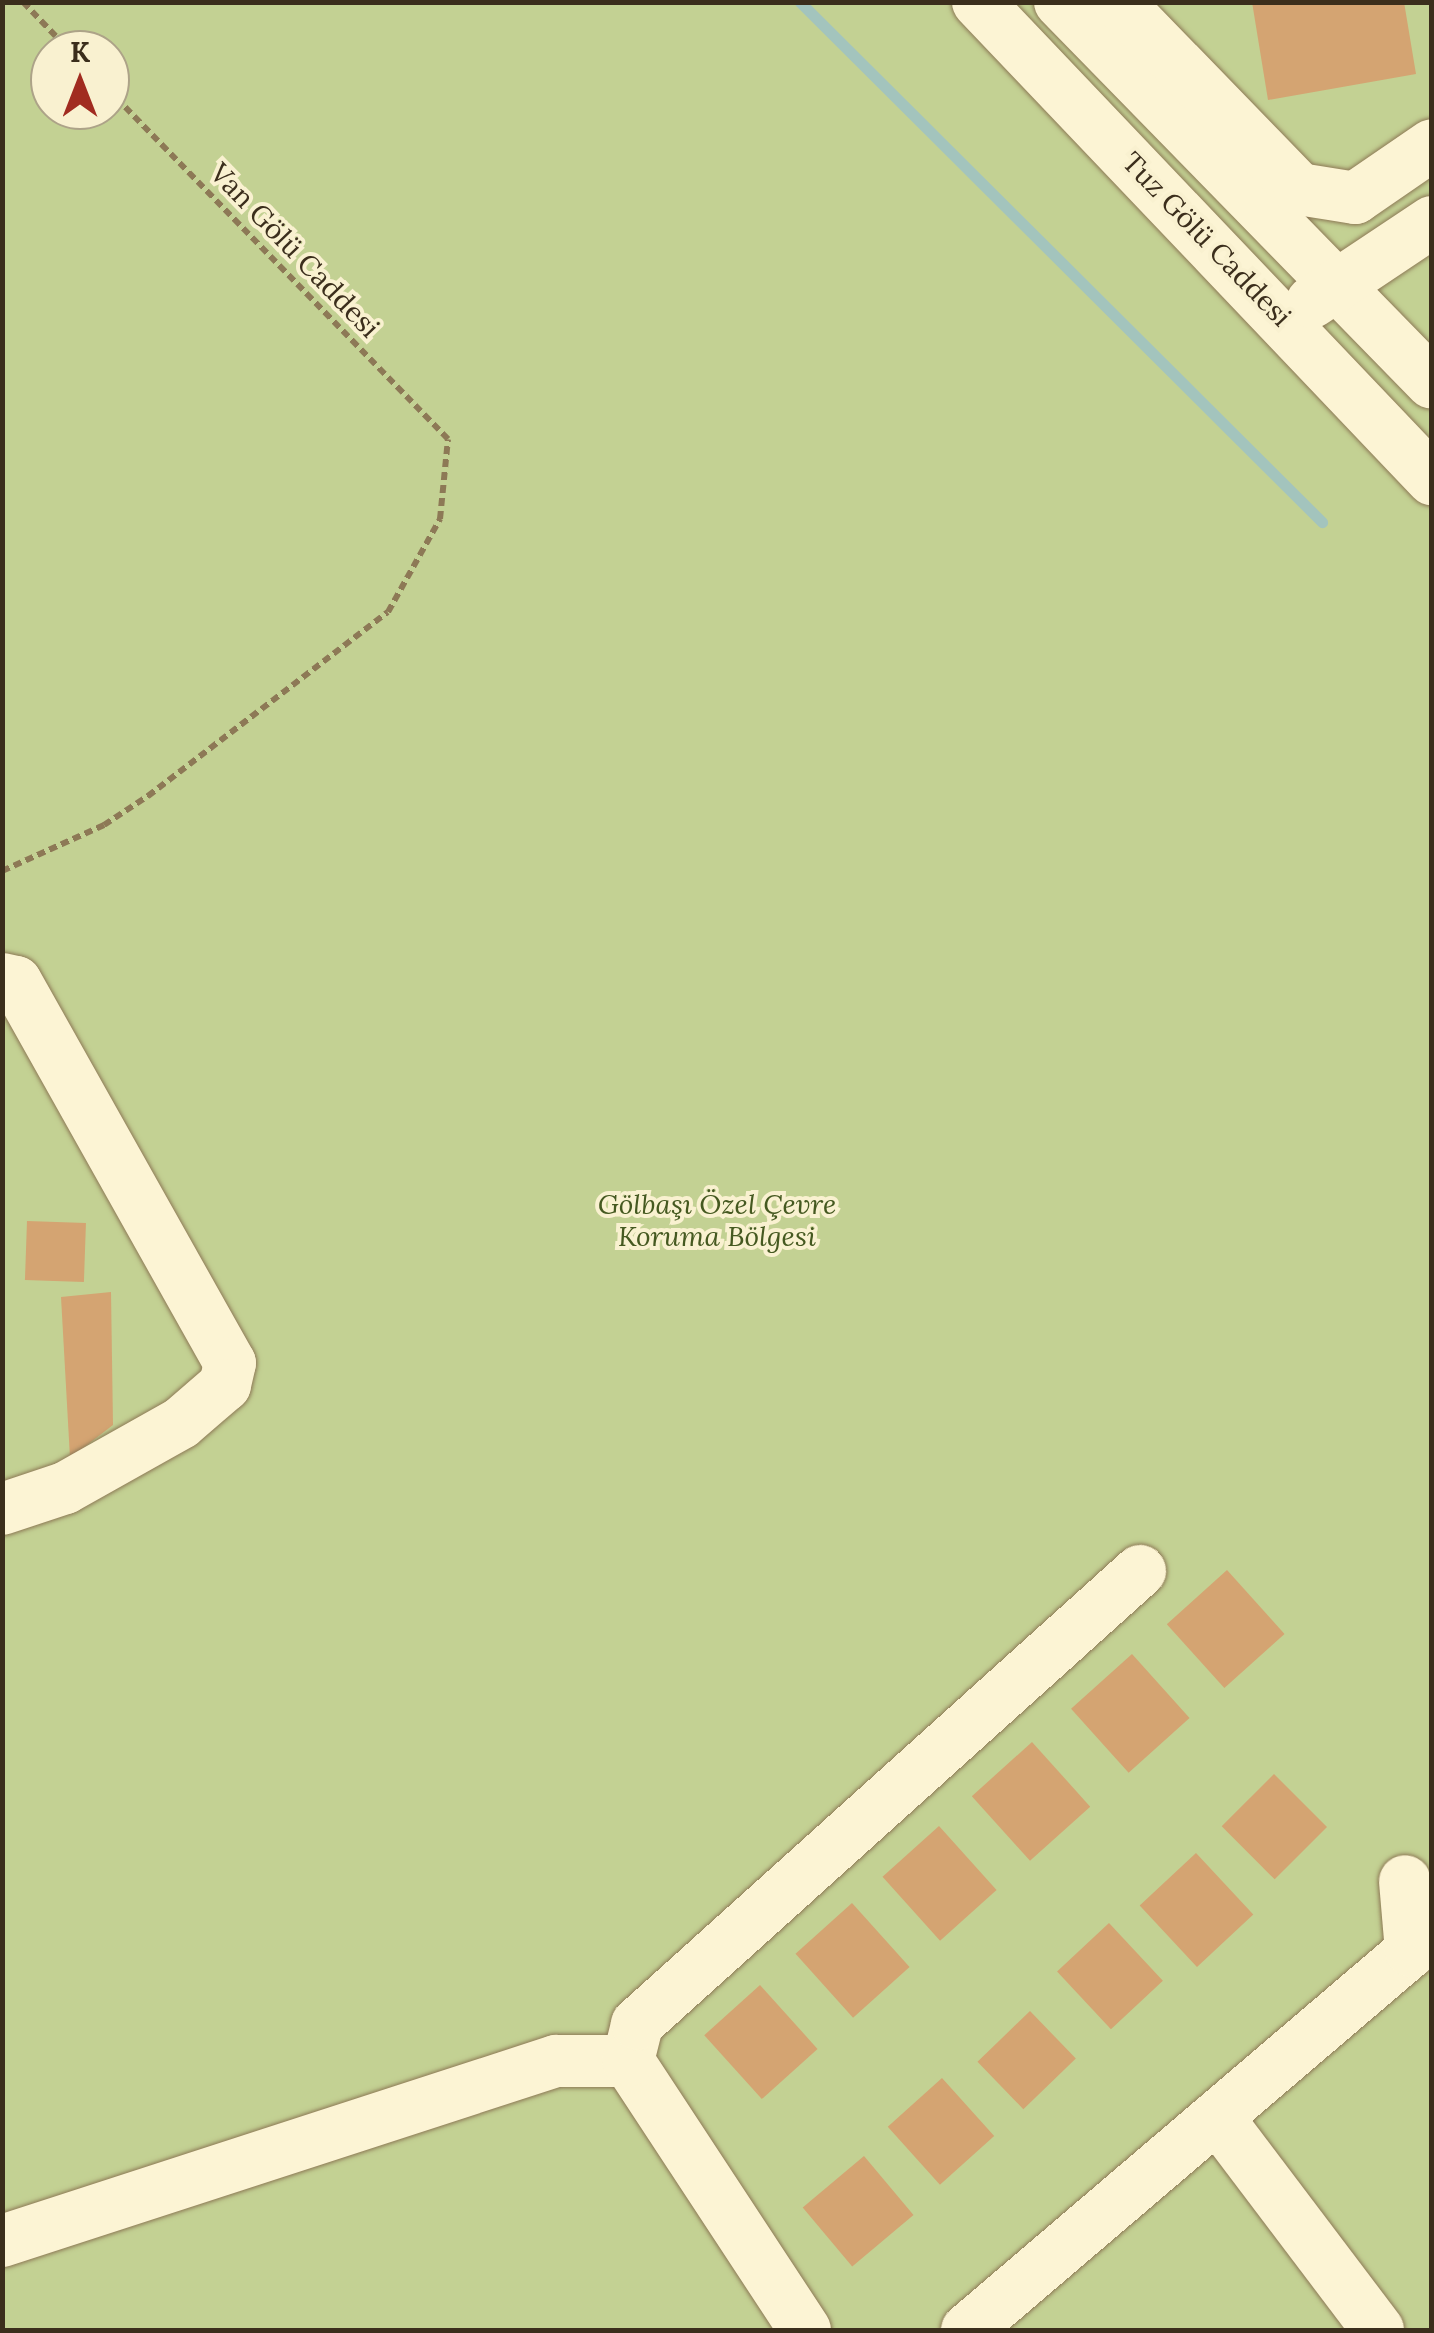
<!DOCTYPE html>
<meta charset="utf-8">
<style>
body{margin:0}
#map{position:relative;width:1434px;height:2333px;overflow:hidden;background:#f2e8c0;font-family:Lora,serif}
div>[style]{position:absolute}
.green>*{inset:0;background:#c3d193}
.stream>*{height:11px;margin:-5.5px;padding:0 5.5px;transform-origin:5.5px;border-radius:5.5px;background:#a3c4bd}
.building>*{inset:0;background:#d4a472;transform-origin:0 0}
.path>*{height:6px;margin-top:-3px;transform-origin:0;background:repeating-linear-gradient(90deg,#8d7956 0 8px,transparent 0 13px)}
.roads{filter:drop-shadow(0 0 2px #8d7956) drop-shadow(0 0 2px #8d7956)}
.minor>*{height:52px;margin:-26px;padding:0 26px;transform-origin:26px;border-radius:26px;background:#fcf4d4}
span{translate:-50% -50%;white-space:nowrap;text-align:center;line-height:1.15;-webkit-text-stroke:8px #f9f1d0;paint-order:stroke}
.street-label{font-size:28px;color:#3b2e1c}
.park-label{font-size:28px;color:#455920;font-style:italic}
.frame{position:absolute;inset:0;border:5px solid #3b2e1c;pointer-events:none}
.north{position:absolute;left:30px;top:30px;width:100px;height:100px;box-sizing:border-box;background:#f9f1d0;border:2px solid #ada388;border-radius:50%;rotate:0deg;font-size:28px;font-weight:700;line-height:40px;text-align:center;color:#3b2e1c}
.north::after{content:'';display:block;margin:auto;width:35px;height:45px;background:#a12c20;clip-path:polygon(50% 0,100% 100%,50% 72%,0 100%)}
</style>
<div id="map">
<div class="green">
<div style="clip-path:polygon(evenodd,3px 3px,1431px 3px,1431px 2330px,3px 2330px,3px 3px,50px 50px,110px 50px,110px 110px,50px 110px,50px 50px)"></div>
</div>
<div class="stream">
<div style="left:800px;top:2px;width:737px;rotate:44.89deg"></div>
</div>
<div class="building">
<div style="clip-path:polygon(1252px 2px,1404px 2px,1416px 74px,1268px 100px)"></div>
<div style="left:27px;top:1221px;width:59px;height:59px;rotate:2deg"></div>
<div style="clip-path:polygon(111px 1292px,113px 1425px,70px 1458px,61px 1297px)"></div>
<div style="left:1227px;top:1570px;width:86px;height:81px;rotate:48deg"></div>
<div style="left:1132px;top:1654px;width:86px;height:82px;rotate:48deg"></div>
<div style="left:1032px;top:1742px;width:87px;height:81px;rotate:48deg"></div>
<div style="left:1274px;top:1774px;width:75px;height:74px;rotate:45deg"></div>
<div style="left:939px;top:1826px;width:86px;height:76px;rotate:48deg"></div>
<div style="left:1196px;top:1853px;width:84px;height:77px;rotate:47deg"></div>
<div style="left:852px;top:1903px;width:86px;height:76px;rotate:48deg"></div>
<div style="left:1109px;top:1923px;width:79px;height:71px;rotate:47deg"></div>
<div style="left:760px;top:1985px;width:86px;height:75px;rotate:48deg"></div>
<div style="left:1030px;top:2011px;width:66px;height:73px;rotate:46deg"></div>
<div style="left:942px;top:2078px;width:78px;height:73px;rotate:48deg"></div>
<div style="left:864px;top:2156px;width:77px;height:80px;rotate:50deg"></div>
</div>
<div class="path">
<div style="left:23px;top:2px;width:66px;rotate:46.2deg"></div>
<div style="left:2px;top:871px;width:112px;rotate:-24.3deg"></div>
<div style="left:104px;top:825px;width:53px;rotate:-33.4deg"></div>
<div style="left:148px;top:796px;width:302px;rotate:-37.5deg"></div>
<div style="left:388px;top:612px;width:107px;rotate:-60.8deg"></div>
<div style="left:440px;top:519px;width:80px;rotate:-84.3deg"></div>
<div style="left:448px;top:439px;width:484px;rotate:-134.2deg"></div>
</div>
<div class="roads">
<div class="minor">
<div style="left:978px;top:2px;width:659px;rotate:46.42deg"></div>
<div style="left:1060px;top:2px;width:532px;rotate:45.68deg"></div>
<div style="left:1118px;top:2px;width:260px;rotate:45.9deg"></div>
<div style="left:1299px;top:189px;width:57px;rotate:9.1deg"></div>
<div style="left:1355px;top:198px;width:93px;rotate:-34.5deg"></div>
<div style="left:1312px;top:302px;width:144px;rotate:-33.7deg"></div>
<div style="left:2px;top:979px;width:14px;rotate:12deg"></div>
<div style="left:16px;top:982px;width:437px;rotate:60.7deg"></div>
<div style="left:230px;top:1363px;width:23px;rotate:103deg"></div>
<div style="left:225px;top:1385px;width:58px;rotate:139.2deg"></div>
<div style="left:181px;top:1423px;width:133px;rotate:150.7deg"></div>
<div style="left:65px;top:1488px;width:66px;rotate:161.6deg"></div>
<div style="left:1217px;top:2117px;width:267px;rotate:52.9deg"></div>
<div style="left:2px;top:2241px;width:583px;rotate:-18deg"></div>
<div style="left:556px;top:2061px;width:72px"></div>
<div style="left:805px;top:2330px;width:322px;rotate:-123.3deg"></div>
<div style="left:628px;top:2061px;width:38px;rotate:-76deg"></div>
<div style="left:637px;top:2024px;width:677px;rotate:-42.01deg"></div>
<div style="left:967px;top:2330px;width:584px;rotate:-40.48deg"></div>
<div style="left:1411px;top:1951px;width:70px;rotate:-94.9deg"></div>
</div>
</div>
<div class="street-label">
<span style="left:1207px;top:239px;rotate:46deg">Tuz Gölü Caddesi</span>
<span style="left:295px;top:250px;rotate:46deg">Van Gölü Caddesi</span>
</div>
<div class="park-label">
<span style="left:717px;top:1220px">Gölbaşı Özel Çevre<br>Koruma Bölgesi</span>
</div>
<div class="frame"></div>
<div class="north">K</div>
</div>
